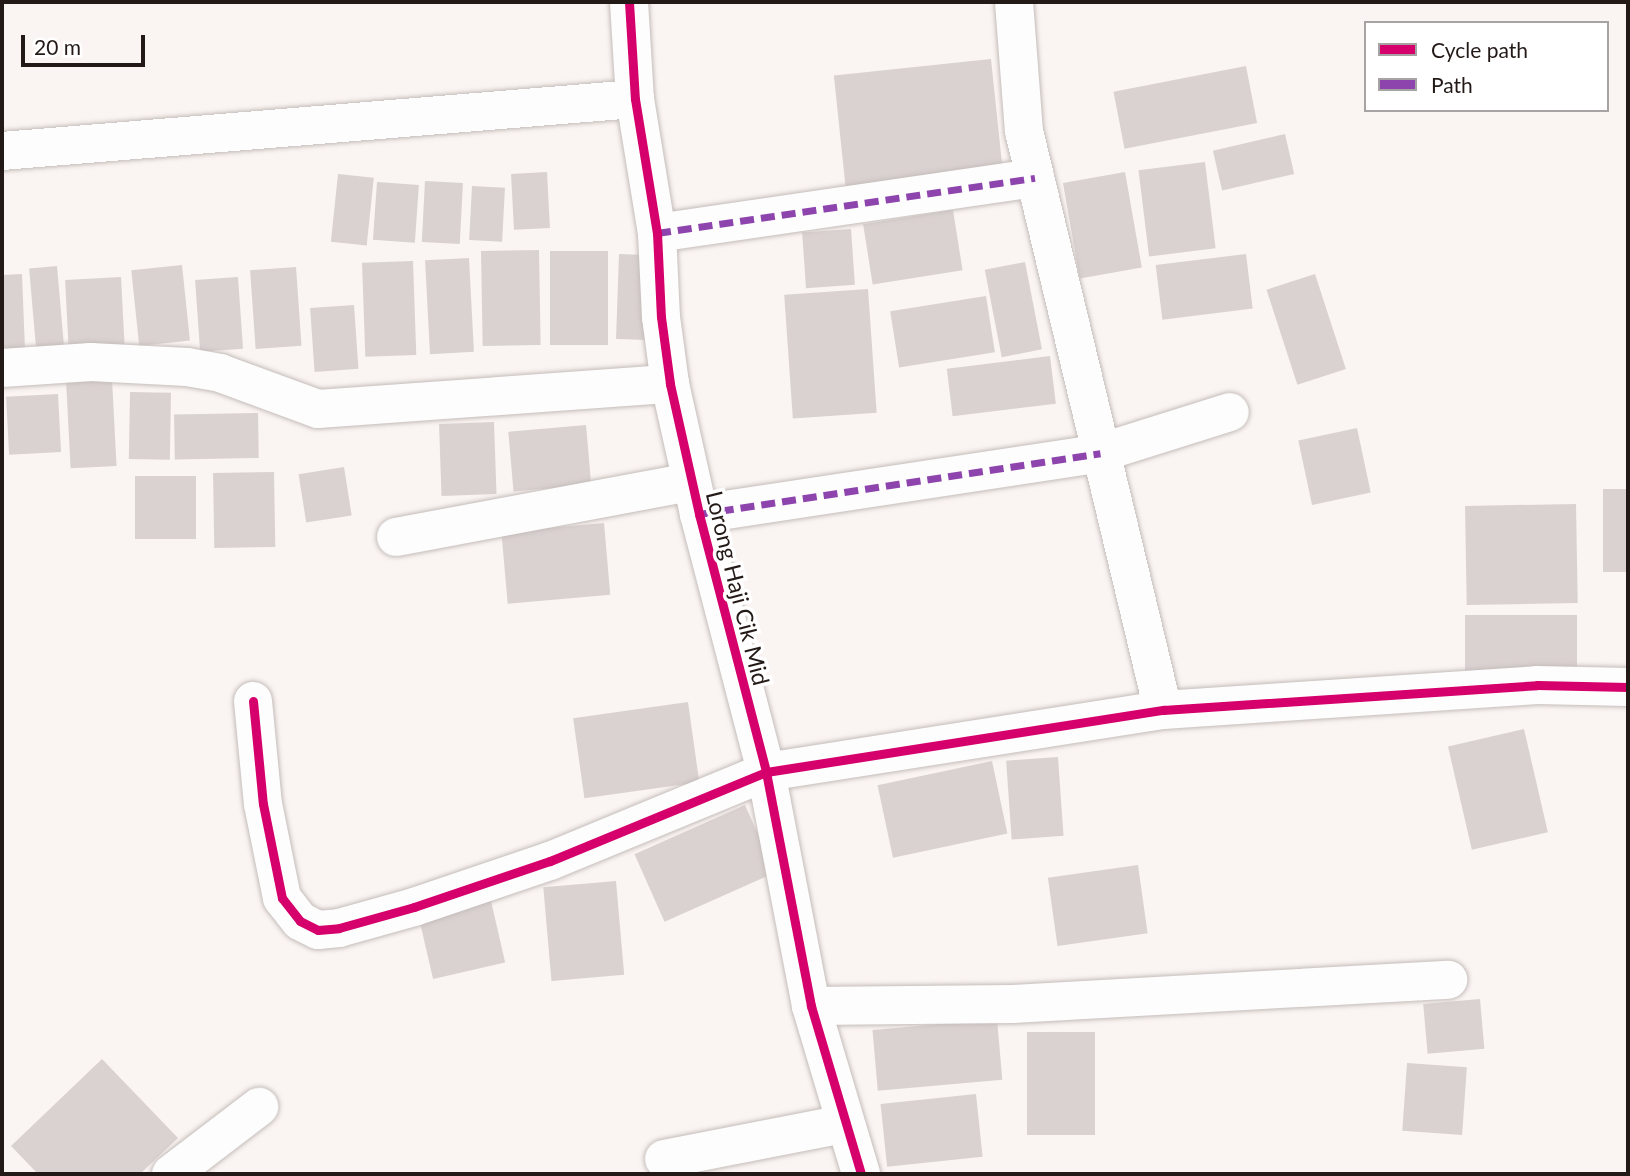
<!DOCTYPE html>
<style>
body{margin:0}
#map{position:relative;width:1630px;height:1176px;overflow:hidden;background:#faf4f2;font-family:Lato,sans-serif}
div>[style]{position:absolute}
.building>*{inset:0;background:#dad2d1;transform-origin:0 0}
.roads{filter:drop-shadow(0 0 2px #c4bdba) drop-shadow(0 0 2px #c4bdba)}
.minor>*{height:38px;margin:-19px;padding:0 19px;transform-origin:19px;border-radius:19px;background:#fefdfd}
.quiet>*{height:7px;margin-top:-3.5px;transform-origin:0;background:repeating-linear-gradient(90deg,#8e44ad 0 14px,transparent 0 21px)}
.cycleway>*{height:9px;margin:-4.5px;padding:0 4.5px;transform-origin:4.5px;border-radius:4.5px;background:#d6006c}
span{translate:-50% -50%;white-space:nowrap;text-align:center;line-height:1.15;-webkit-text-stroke:7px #fff;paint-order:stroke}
.street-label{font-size:23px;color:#231a17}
.frame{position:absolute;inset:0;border:4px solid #231a17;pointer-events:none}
.legend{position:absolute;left:1364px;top:21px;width:245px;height:91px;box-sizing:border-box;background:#fff;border:2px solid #a7a3a2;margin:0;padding:9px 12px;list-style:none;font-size:21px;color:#231a17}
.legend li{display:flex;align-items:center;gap:14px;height:35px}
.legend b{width:35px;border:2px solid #a7a3a2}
.scale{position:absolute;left:21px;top:35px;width:124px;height:32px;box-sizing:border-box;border:4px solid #231a17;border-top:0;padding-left:9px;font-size:21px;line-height:24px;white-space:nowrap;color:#231a17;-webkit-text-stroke:5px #fff;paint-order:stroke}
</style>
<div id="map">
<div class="building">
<div style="left:991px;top:59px;width:115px;height:158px;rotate:84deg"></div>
<div style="left:1246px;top:66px;width:58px;height:135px;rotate:79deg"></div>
<div style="left:1285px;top:134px;width:41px;height:74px;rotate:77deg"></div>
<div style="left:1205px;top:162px;width:87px;height:67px;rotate:83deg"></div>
<div style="left:547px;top:172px;width:56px;height:36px;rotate:87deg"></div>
<div style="left:1125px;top:172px;width:97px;height:63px;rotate:80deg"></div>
<div style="left:338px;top:174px;width:36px;height:68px;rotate:6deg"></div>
<div style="left:425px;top:181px;width:38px;height:61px;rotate:3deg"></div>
<div style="left:377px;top:182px;width:42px;height:58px;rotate:4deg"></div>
<div style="left:472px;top:186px;width:33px;height:54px;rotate:3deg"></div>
<div style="left:953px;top:210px;width:61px;height:91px;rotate:81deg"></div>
<div style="left:851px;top:229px;width:56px;height:49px;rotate:86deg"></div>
<div style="left:539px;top:250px;width:95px;height:58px;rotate:89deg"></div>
<div style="left:550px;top:251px;width:58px;height:94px"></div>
<div style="left:619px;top:254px;width:33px;height:85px;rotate:2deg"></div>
<div style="left:1246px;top:254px;width:55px;height:91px;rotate:83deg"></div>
<div style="left:469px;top:258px;width:94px;height:44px;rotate:87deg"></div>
<div style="left:413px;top:261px;width:94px;height:51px;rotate:88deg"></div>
<div style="left:1025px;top:262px;width:89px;height:41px;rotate:79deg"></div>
<div style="left:182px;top:265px;width:76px;height:51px;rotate:84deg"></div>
<div style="left:57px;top:266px;width:82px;height:28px;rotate:85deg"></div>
<div style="left:296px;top:267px;width:79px;height:46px;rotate:86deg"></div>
<div style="clip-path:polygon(22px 274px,25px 350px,2px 352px,2px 275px)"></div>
<div style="left:1315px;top:274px;width:100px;height:51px;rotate:72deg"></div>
<div style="left:121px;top:277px;width:71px;height:56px;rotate:87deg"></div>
<div style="left:238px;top:277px;width:72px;height:43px;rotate:86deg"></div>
<div style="left:868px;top:289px;width:124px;height:84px;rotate:86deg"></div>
<div style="left:986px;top:296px;width:57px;height:97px;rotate:81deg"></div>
<div style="left:354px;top:305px;width:64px;height:44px;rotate:86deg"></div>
<div style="left:1050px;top:356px;width:48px;height:104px;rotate:83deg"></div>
<div style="left:112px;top:379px;width:87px;height:46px;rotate:87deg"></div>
<div style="left:130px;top:392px;width:41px;height:67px;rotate:1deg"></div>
<div style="left:58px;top:394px;width:58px;height:52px;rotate:87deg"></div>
<div style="left:258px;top:413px;width:45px;height:84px;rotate:89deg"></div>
<div style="left:494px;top:422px;width:72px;height:55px;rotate:88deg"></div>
<div style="left:586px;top:425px;width:60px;height:78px;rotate:85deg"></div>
<div style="left:1357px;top:428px;width:66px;height:60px;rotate:78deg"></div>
<div style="left:344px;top:467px;width:49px;height:46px;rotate:81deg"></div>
<div style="left:274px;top:472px;width:75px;height:61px;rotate:89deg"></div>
<div style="left:135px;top:476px;width:61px;height:63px"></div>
<div style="left:1603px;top:489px;width:25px;height:83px"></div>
<div style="left:1576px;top:504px;width:99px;height:111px;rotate:89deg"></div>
<div style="left:604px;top:523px;width:72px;height:103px;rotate:85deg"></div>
<div style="left:1465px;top:615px;width:112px;height:64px"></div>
<div style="left:688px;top:702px;width:81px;height:116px;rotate:82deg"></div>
<div style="left:1524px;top:729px;width:106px;height:78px;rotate:77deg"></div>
<div style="left:1058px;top:757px;width:79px;height:52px;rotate:86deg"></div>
<div style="left:992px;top:761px;width:74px;height:117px;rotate:78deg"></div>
<div style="left:745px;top:805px;width:74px;height:121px;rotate:66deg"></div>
<div style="left:1138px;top:865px;width:69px;height:91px;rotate:82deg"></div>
<div style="left:616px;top:881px;width:94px;height:73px;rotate:85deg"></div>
<div style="left:491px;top:901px;width:63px;height:74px;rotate:77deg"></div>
<div style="left:1480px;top:999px;width:50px;height:57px;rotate:85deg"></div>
<div style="left:997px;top:1019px;width:61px;height:125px;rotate:85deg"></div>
<div style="left:1027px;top:1032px;width:68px;height:103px"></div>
<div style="clip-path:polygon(102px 1059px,178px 1138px,140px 1174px,38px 1174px,11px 1146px)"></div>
<div style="left:1407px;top:1063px;width:60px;height:68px;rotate:4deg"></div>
<div style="left:976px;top:1094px;width:63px;height:96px;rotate:84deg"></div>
</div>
<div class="roads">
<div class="minor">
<div style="left:629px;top:2px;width:97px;rotate:86.5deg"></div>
<div style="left:635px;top:99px;width:136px;rotate:80.7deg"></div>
<div style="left:657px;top:233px;width:84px;rotate:87.3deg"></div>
<div style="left:661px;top:317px;width:68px;rotate:82.3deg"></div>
<div style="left:670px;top:384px;width:133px;rotate:77.4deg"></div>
<div style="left:699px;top:514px;width:267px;rotate:75.4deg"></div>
<div style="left:766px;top:772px;width:238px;rotate:79.1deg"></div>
<div style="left:811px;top:1006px;width:175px;rotate:73.4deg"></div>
<div style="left:1014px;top:2px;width:129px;rotate:85.6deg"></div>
<div style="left:1024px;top:131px;width:595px;rotate:76.5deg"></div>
<div style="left:2px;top:151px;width:635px;rotate:-4.7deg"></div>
<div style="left:657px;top:233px;width:382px;rotate:-8.3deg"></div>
<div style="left:2px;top:368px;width:89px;rotate:-3.9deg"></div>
<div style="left:91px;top:362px;width:96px;rotate:3deg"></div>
<div style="left:187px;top:367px;width:34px;rotate:10deg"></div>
<div style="left:220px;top:373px;width:104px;rotate:20.2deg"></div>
<div style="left:318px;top:409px;width:353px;rotate:-4.1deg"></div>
<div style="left:699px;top:514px;width:406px;rotate:-8.6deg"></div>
<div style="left:1100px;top:453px;width:136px;rotate:-17.5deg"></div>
<div style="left:396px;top:537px;width:300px;rotate:-10.6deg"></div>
<div style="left:253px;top:701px;width:103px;rotate:84.5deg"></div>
<div style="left:263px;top:804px;width:96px;rotate:78.6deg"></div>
<div style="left:282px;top:898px;width:29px;rotate:52deg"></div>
<div style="left:300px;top:921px;width:20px;rotate:27deg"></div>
<div style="left:318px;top:930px;width:21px;rotate:-5deg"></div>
<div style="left:339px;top:928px;width:78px;rotate:-15.6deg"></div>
<div style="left:414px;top:907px;width:144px;rotate:-18.7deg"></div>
<div style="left:550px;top:861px;width:234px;rotate:-22.4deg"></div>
<div style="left:766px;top:772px;width:402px;rotate:-8.9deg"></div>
<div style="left:1163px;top:710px;width:375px;rotate:-3.8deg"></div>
<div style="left:1537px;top:685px;width:91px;rotate:1.3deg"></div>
<div style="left:811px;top:1006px;width:202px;rotate:-0.6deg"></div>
<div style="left:1013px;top:1004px;width:436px;rotate:-3.2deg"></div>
<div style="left:664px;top:1159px;width:183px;rotate:-11deg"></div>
<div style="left:171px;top:1174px;width:111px;rotate:-37.3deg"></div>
</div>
</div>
<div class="quiet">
<div style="left:657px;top:233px;width:382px;rotate:-8.3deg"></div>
<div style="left:699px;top:514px;width:406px;rotate:-8.6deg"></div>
</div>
<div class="cycleway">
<div style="left:629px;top:2px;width:97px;rotate:86.5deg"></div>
<div style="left:635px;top:99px;width:136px;rotate:80.7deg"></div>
<div style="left:657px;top:233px;width:84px;rotate:87.3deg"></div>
<div style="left:661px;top:317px;width:68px;rotate:82.3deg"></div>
<div style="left:670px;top:384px;width:133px;rotate:77.4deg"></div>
<div style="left:699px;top:514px;width:267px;rotate:75.4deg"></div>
<div style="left:766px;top:772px;width:238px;rotate:79.1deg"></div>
<div style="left:811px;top:1006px;width:175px;rotate:73.4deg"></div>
<div style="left:253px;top:701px;width:103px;rotate:84.5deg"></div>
<div style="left:263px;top:804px;width:96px;rotate:78.6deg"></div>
<div style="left:282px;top:898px;width:29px;rotate:52deg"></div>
<div style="left:300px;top:921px;width:20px;rotate:27deg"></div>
<div style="left:318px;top:930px;width:21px;rotate:-5deg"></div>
<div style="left:339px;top:928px;width:78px;rotate:-15.6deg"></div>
<div style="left:414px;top:907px;width:144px;rotate:-18.7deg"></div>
<div style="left:550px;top:861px;width:234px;rotate:-22.4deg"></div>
<div style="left:766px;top:772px;width:402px;rotate:-8.9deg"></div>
<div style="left:1163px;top:710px;width:375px;rotate:-3.8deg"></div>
<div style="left:1537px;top:685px;width:91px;rotate:1.3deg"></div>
</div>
<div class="street-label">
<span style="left:738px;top:588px;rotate:76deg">Lorong Haji Cik Mid</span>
</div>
<div class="frame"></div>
<ul class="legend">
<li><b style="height:9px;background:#d6006c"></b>Cycle path</li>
<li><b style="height:9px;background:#8e44ad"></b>Path</li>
</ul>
<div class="scale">20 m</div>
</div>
